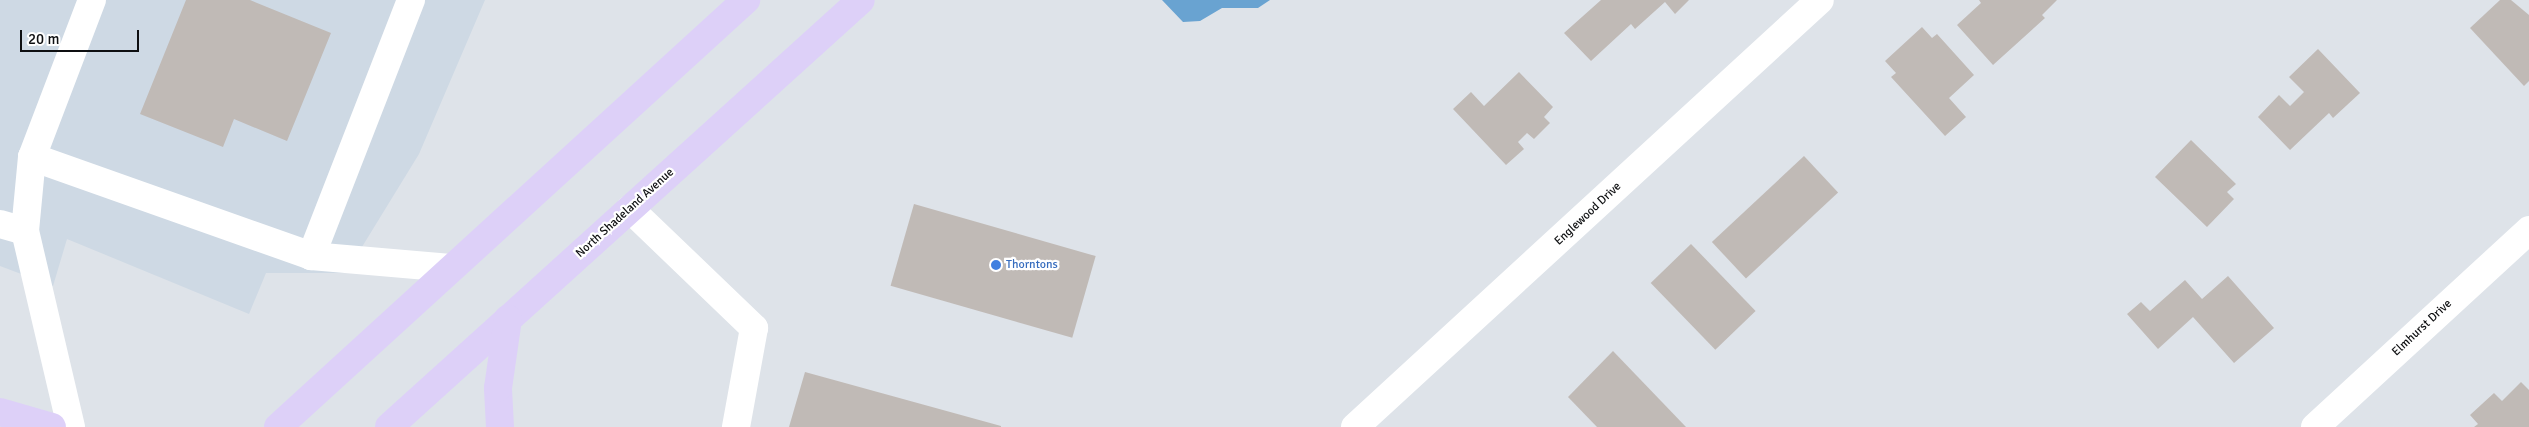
<!DOCTYPE html>
<style>
body{margin:0}
#map{position:relative;width:2529px;height:427px;overflow:hidden;background:#dee3e9;font-family:Signika,sans-serif}
div>[style]{position:absolute}
.built>*{inset:0;background:#ced9e4}
.water>*{inset:0;background:#69a3d1}
.building>*{inset:0;background:#c0bab6;transform-origin:0 0}
.minor>*{height:28px;margin:-14px;padding:0 14px;transform-origin:14px;border-radius:14px;background:#fff}
.major>*{height:28px;margin:-14px;padding:0 14px;transform-origin:14px;border-radius:14px;background:#ddd0f8}
.dots>*{width:14px;height:14px;translate:-50% -50%;box-sizing:border-box;border:2px solid #fff;border-radius:50%}
span{translate:-50% -50%;white-space:nowrap;text-align:center;line-height:1.15;-webkit-text-stroke:4.5px #fff;paint-order:stroke}
.street-label{font-size:12px;color:#0e0f11}
.shop-label{font-size:12px;color:#366cbe}
.left{translate:0 -50%;text-align:left}
.scale{position:absolute;left:20px;top:30px;width:119px;height:22px;box-sizing:border-box;border:2px solid #0e0f11;border-top:0;padding-left:6px;font-size:15px;line-height:18px;white-space:nowrap;color:#0e0f11;-webkit-text-stroke:4px #fff;paint-order:stroke}
</style>
<div id="map">
<div class="built">
<div style="clip-path:polygon(0 0,485px 0,419px 154px,346px 273px,266px 273px,249px 314px,67px 239px,53px 286px,0 266px)"></div>
</div>
<div class="water">
<div style="clip-path:polygon(1162px 0,1270px 0,1258px 8px,1222px 8px,1200px 21px,1183px 22px)"></div>
</div>
<div class="building">
<div style="clip-path:polygon(186px 0,250px 0,331px 33px,287px 141px,234px 119px,223px 147px,140px 114px)"></div>
<div style="clip-path:polygon(1601px 0,1689px 0,1675px 14px,1665px 2px,1635px 29px,1631px 24px,1591px 61px,1564px 33px)"></div>
<div style="clip-path:polygon(1979px 0,2057px 0,2042px 15px,2045px 18px,1993px 65px,1957px 25px,1981px 3px)"></div>
<div style="clip-path:polygon(2500px 0,2511px 0,2529px 15px,2529px 81px,2524px 86px,2470px 28px)"></div>
<div style="clip-path:polygon(1922px 27px,1932px 38px,1937px 34px,1974px 75px,1949px 98px,1966px 117px,1945px 136px,1891px 77px,1896px 73px,1885px 61px)"></div>
<div style="clip-path:polygon(2318px 49px,2360px 93px,2333px 118px,2329px 113px,2290px 150px,2258px 117px,2279px 95px,2290px 106px,2304px 92px,2289px 77px)"></div>
<div style="clip-path:polygon(1519px 72px,1553px 107px,1544px 117px,1550px 123px,1534px 139px,1527px 133px,1518px 142px,1524px 149px,1506px 165px,1453px 109px,1471px 92px,1484px 106px)"></div>
<div style="clip-path:polygon(2191px 140px,2236px 184px,2227px 192px,2234px 199px,2207px 227px,2155px 177px)"></div>
<div style="left:1804px;top:156px;width:50px;height:126px;rotate:47deg"></div>
<div style="left:914px;top:204px;width:189px;height:85px;rotate:16deg"></div>
<div style="left:1691px;top:244px;width:93px;height:56px;rotate:46deg"></div>
<div style="clip-path:polygon(2228px 276px,2274px 328px,2234px 363px,2193px 317px,2158px 349px,2127px 314px,2141px 302px,2150px 311px,2185px 280px,2202px 299px)"></div>
<div style="clip-path:polygon(1613px 351px,1686px 427px,1597px 427px,1568px 397px)"></div>
<div style="clip-path:polygon(805px 372px,1001px 426px,1001px 427px,789px 427px)"></div>
<div style="clip-path:polygon(2521px 382px,2529px 390px,2529px 427px,2474px 427px,2478px 424px,2470px 415px,2494px 393px,2502px 401px)"></div>
</div>
<div class="minor">
<div style="left:411px;top:0;width:275px;rotate:111.3deg"></div>
<div style="left:311px;top:256px;width:140px;rotate:4.9deg"></div>
<div style="left:32px;top:157px;width:296px;rotate:19.5deg"></div>
<div style="left:630px;top:209px;width:172px;rotate:43.8deg"></div>
<div style="left:754px;top:328px;width:101px;rotate:100.3deg"></div>
<div style="left:0;top:224px;width:26px;rotate:16deg"></div>
<div style="left:71px;top:427px;width:201px;rotate:-103.2deg"></div>
<div style="left:25px;top:231px;width:74px;rotate:-84.6deg"></div>
<div style="left:32px;top:157px;width:168px;rotate:-69.1deg"></div>
<div style="left:1355px;top:427px;width:631px;rotate:-42.56deg"></div>
<div style="left:2315px;top:427px;width:291px;rotate:-42.6deg"></div>
</div>
<div class="major">
<div style="left:0;top:412px;width:54px;rotate:16.1deg"></div>
<div style="left:278px;top:427px;width:634px;rotate:-42.38deg"></div>
<div style="left:389px;top:427px;width:636px;rotate:-42.13deg"></div>
<div style="left:500px;top:427px;width:39px;rotate:-93deg"></div>
<div style="left:498px;top:388px;width:70px;rotate:-81.8deg"></div>
</div>
<div class="dots">
<div style="left:996px;top:265px;background:#3f7fe0"></div>
</div>
<div class="street-label">
<span style="left:625px;top:213px;rotate:-42deg">North Shadeland Avenue</span>
<span style="left:1588px;top:214px;rotate:-43deg">Englewood Drive</span>
<span style="left:2422px;top:328px;rotate:-43deg">Elmhurst Drive</span>
</div>
<div class="shop-label">
<span class="left" style="left:1006px;top:265px">Thorntons</span>
</div>
<div class="scale">20 m</div>
</div>
